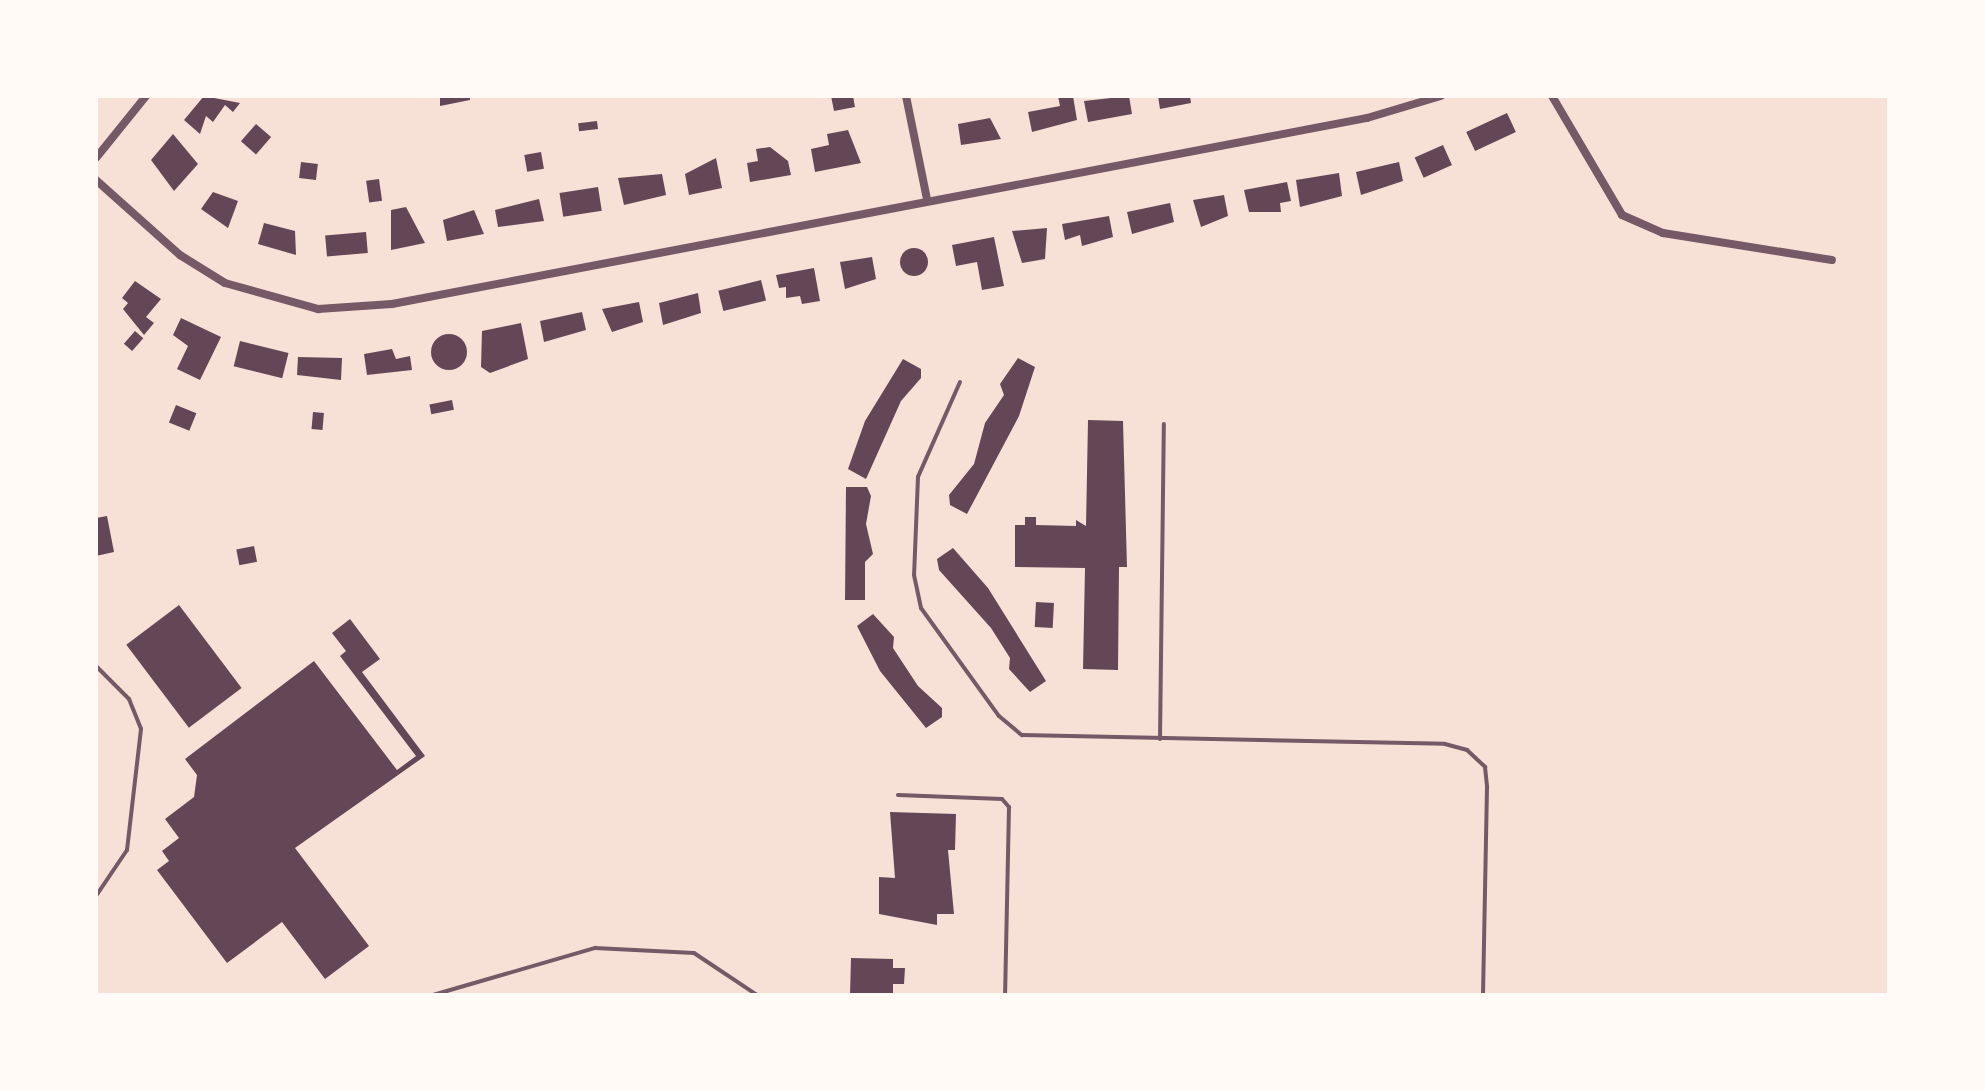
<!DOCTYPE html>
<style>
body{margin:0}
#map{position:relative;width:1985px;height:1091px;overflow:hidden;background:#f7e1d7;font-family:"Asap Condensed",sans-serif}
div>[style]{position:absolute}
.building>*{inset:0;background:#644757;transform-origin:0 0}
.round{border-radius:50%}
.service>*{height:4px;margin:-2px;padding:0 2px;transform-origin:2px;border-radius:2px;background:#755966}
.minor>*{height:8px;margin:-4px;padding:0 4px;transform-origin:4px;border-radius:4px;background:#755966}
span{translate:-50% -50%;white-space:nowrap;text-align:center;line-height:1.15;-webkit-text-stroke:8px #fffaf5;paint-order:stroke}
.frame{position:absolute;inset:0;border:98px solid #fffaf5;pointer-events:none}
</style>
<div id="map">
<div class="building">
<div style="clip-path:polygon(204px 96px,240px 103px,233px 112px,225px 105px,213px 122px,206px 116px,200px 134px,184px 120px)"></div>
<div style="clip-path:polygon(440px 96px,470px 96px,470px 100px,440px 106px)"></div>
<div style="clip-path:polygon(831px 96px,853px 96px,855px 107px,834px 111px)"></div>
<div style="clip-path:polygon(1058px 96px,1073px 96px,1077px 120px,1032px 132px,1028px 112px,1060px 106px)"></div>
<div style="clip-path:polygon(1129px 96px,1132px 114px,1088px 122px,1084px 101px)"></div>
<div style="clip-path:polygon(1158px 96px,1190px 96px,1191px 103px,1160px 109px)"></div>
<div style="left:1507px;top:113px;width:21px;height:45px;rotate:65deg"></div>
<div style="clip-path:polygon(990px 118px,1001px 139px,961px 145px,958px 124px)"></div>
<div style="left:597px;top:121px;width:8px;height:19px;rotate:83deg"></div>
<div style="left:256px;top:124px;width:20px;height:23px;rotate:41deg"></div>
<div style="clip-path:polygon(848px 130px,861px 163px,815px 172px,811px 149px,829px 145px,827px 134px)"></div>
<div style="clip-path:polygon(173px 134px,198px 164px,174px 191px,151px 160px)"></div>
<div style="left:1443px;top:145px;width:22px;height:31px;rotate:66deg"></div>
<div style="clip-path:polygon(770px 147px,788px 161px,791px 175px,750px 182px,747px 163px,758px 161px,756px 149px)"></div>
<div style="left:541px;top:152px;width:17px;height:17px;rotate:80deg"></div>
<div style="clip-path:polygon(716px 158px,722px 188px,689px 195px,685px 174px)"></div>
<div style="left:301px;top:162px;width:17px;height:16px;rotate:7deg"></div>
<div style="clip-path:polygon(1399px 162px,1403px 181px,1361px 195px,1356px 172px)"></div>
<div style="clip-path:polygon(1339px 173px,1342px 196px,1300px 207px,1296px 180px)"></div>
<div style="clip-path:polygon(662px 174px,666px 195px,624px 205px,618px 178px)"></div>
<div style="left:379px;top:179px;width:22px;height:13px;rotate:82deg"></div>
<div style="clip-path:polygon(1287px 182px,1291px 201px,1280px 203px,1281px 212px,1249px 212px,1244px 190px)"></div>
<div style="left:598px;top:187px;width:24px;height:39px;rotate:81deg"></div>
<div style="clip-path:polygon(213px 192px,238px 201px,228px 228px,201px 209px)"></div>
<div style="clip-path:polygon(1224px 195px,1228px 216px,1201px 227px,1193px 200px)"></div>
<div style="clip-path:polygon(539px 199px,544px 221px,498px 227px,495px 210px)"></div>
<div style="clip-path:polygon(1170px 203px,1174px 222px,1132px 234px,1127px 212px)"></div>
<div style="clip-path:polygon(406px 207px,425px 243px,391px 250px,391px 210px)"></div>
<div style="clip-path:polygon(474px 210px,484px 234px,447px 241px,443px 220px)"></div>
<div style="clip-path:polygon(1109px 216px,1113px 237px,1082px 246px,1080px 235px,1065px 240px,1062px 224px)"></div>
<div style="clip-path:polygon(264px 223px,295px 231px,296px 255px,258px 244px)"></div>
<div style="clip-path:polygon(1047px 228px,1045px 259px,1022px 263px,1012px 231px)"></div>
<div style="left:366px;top:232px;width:21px;height:41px;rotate:85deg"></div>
<div style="clip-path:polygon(994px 237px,1004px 286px,982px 290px,977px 262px,956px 266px,952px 245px)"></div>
<div class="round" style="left:900px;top:248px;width:28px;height:28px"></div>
<div style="clip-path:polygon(872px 257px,876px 279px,845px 289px,840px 262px)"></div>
<div style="clip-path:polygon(814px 268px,820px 301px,802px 304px,800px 296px,786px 298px,786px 287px,779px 288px,776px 275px)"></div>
<div style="left:761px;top:280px;width:21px;height:44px;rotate:76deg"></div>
<div style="clip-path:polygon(135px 281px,161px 299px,146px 317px,154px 323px,144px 335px,123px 309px,128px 303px,122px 298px)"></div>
<div style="clip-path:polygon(698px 293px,701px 313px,663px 325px,659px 303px)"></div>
<div style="clip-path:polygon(639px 302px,643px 322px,612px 332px,602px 309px)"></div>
<div style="clip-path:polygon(582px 312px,586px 330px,544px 342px,540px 321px)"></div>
<div style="clip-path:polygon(181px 318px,221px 337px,200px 380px,177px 369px,188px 346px,173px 335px)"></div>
<div style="clip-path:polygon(521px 323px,528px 359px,490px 373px,481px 367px,482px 331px)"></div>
<div style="left:135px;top:331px;width:11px;height:17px;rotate:41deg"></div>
<div class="round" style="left:431px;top:334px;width:36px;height:36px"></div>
<div style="left:240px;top:341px;width:50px;height:26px;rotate:14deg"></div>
<div style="clip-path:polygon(392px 349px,396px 359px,410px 356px,412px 370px,367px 375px,364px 354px)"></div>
<div style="clip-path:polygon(298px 357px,342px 358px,341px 380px,297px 375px)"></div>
<div style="clip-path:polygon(1018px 358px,1035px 367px,1019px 416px,967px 514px,950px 505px,949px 495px,974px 464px,985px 423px,1004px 395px,1000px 384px)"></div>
<div style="clip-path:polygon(903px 359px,921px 369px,921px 378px,901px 401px,866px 479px,848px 469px,865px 421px)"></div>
<div style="left:452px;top:400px;width:10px;height:23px;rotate:79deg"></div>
<div style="left:176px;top:405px;width:22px;height:19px;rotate:22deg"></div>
<div style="left:313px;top:412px;width:11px;height:17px;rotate:5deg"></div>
<div style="clip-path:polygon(1088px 420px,1123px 421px,1127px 567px,1119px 567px,1118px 670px,1083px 669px,1085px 568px,1015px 567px,1015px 525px,1025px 525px,1025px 517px,1036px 517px,1036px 525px,1076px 526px,1076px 520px,1086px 526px)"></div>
<div style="clip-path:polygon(846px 487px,867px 487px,871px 496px,866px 524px,873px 554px,865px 562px,865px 600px,845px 600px)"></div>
<div style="clip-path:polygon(107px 516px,114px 552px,96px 556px,96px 518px)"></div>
<div style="left:254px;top:546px;width:16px;height:18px;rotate:79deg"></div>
<div style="clip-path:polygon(953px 548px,988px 588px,1046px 681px,1030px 692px,1009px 669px,1010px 658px,991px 628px,939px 570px,937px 559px)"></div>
<div style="left:1036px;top:602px;width:18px;height:25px;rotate:3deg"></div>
<div style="left:179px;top:605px;width:104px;height:66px;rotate:53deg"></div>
<div style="clip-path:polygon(873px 614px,894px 637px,893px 648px,918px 686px,942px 708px,942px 717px,926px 728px,880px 671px,857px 626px)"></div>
<div style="clip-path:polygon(350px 619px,380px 659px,362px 672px,425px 756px,295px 848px,369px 946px,325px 979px,282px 922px,227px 963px,157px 870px,169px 861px,162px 851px,179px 838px,165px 819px,194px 797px,197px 775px,185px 759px,314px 661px,397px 770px,416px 756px,340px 656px,346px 651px,332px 633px)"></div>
<div style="clip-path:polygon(890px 812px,956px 814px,955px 850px,948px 850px,954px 914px,937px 914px,937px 925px,879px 914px,879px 877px,895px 878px)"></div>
<div style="clip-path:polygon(851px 958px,893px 959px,893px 968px,905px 968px,904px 984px,893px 984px,893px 995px,850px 995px)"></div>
</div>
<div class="service">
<div style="left:960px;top:382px;width:104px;rotate:113.9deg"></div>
<div style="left:918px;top:477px;width:98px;rotate:92.3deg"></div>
<div style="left:914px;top:575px;width:34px;rotate:78deg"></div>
<div style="left:921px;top:608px;width:133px;rotate:54.2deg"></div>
<div style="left:999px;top:716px;width:30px;rotate:40deg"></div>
<div style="left:1022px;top:735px;width:423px;rotate:1.2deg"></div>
<div style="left:1445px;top:744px;width:23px;rotate:15deg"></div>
<div style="left:1467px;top:750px;width:25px;rotate:43deg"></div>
<div style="left:1485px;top:767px;width:20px;rotate:84deg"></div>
<div style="left:1487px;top:787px;width:208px;rotate:91.1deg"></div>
<div style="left:96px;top:666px;width:47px;rotate:45deg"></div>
<div style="left:129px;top:699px;width:32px;rotate:68deg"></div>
<div style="left:141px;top:729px;width:122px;rotate:96.6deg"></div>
<div style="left:127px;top:850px;width:55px;rotate:124deg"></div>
<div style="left:1160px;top:739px;width:315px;rotate:-89.3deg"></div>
<div style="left:898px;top:795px;width:104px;rotate:2.2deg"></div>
<div style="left:1002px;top:799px;width:11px;rotate:49deg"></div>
<div style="left:1009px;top:807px;width:188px;rotate:91.2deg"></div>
<div style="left:433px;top:995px;width:169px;rotate:-16.2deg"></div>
<div style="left:595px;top:948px;width:99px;rotate:2.9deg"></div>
<div style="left:694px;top:953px;width:76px;rotate:33.7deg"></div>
</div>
<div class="minor">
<div style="left:906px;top:96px;width:105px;rotate:78.5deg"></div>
<div style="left:1552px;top:96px;width:138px;rotate:59.5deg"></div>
<div style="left:1622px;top:215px;width:45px;rotate:23.7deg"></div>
<div style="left:1663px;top:233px;width:171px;rotate:9.1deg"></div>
<div style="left:96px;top:158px;width:80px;rotate:-51.1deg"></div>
<div style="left:96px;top:180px;width:113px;rotate:41.8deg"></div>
<div style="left:180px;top:255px;width:53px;rotate:31.9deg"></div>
<div style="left:225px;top:283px;width:97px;rotate:15.6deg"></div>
<div style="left:318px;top:309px;width:74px;rotate:-3.9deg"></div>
<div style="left:392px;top:304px;width:993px;rotate:-10.8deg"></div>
<div style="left:1367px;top:118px;width:77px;rotate:-16.6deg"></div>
</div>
<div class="frame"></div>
</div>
